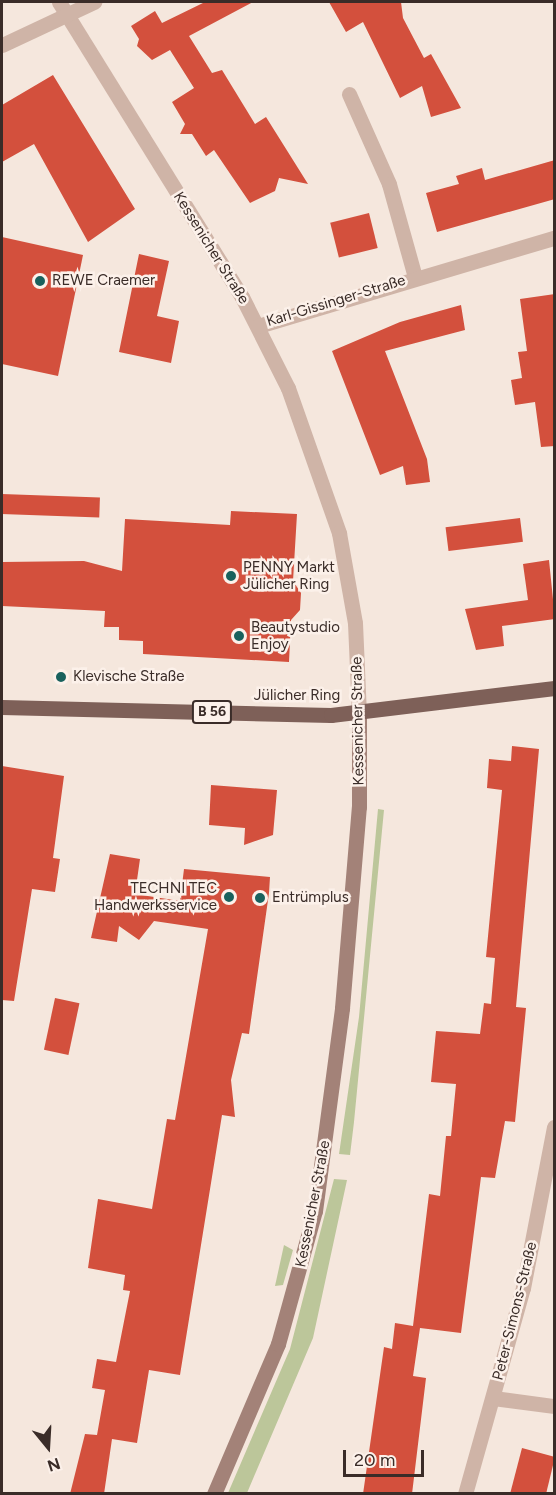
<!DOCTYPE html>
<meta charset="utf-8">
<style>
body{margin:0}
#map{position:relative;width:556px;height:1495px;overflow:hidden;background:#f5e7dd;font-family:Figtree,sans-serif}
div>[style]{position:absolute}
.green>*{inset:0;background:#bcc69a}
.building>*{inset:0;background:#d3503d;transform-origin:0 0}
.street>*{height:15px;margin:-7.5px;padding:0 7.5px;transform-origin:7.5px;border-radius:7.5px;background:#cfb4a7}
.secondary>*{height:15px;margin:-7.5px;padding:0 7.5px;transform-origin:7.5px;border-radius:7.5px;background:#a38278}
.primary>*{height:15px;margin:-7.5px;padding:0 7.5px;transform-origin:7.5px;border-radius:7.5px;background:#7e6058}
.dots>*{width:16px;height:16px;translate:-50% -50%;box-sizing:border-box;border:3px solid #fcf1ea;border-radius:50%}
span{translate:-50% -50%;white-space:nowrap;text-align:center;line-height:1.15;-webkit-text-stroke:5px #fcf1ea;paint-order:stroke}
.shield-label span{padding:2px 4px;background:#fcf1ea;border:2px solid;border-radius:4px;-webkit-text-stroke-width:0}
.shield-label{font-size:14px;color:#3a2c28;font-weight:700}
.street-label{font-size:15px;color:#3a2c28}
.poi-label{font-size:15px;color:#3a2c28}
.left{translate:0 -50%;text-align:left}
.right{translate:-100% -50%;text-align:right}
.frame{position:absolute;inset:0;border:3px solid #3a2c28;pointer-events:none}
.north{position:absolute;left:18px;top:1417px;width:60px;height:60px;-webkit-text-stroke:4px #fcf1ea;paint-order:stroke;rotate:162deg;font-size:16px;font-weight:700;line-height:24px;text-align:center;color:#3a2c28}
.north::after{content:'';display:block;margin:auto;width:21px;height:27px;background:#3a2c28;clip-path:polygon(50% 0,100% 100%,50% 72%,0 100%)}
.scale{position:absolute;left:343px;top:1450px;width:81px;height:27px;box-sizing:border-box;border:3px solid #3a2c28;border-top:0;padding-left:8px;font-size:18px;line-height:21px;white-space:nowrap;color:#3a2c28;-webkit-text-stroke:4px #fcf1ea;paint-order:stroke}
</style>
<div id="map">
<div class="green">
<div style="clip-path:polygon(378px 809px,384px 810px,354px 1122px,350px 1155px,339px 1154px,359px 1017px)"></div>
<div style="clip-path:polygon(334px 1179px,347px 1180px,313px 1338px,247px 1493px,228px 1493px,290px 1349px)"></div>
<div style="clip-path:polygon(284px 1245px,293px 1250px,283px 1285px,275px 1286px)"></div>
</div>
<div class="building">
<div style="clip-path:polygon(205px 2px,253px 2px,189px 36px,212px 73px,222px 70px,255px 124px,266px 117px,308px 184px,279px 178px,275px 191px,250px 203px,214px 150px,206px 156px,192px 134px,180px 134px,185px 124px,172px 102px,194px 88px,170px 50px,152px 60px,137px 46px,139px 39px,131px 26px,155px 11px,162px 23px)"></div>
<div style="clip-path:polygon(329px 2px,401px 2px,403px 18px,424px 58px,431px 54px,461px 108px,431px 117px,422px 86px,400px 98px,363px 22px,346px 32px)"></div>
<div style="clip-path:polygon(53px 75px,135px 209px,88px 242px,34px 144px,2px 162px,2px 105px)"></div>
<div style="clip-path:polygon(555px 160px,555px 199px,437px 232px,426px 193px,459px 184px,456px 176px,482px 168px,485px 180px)"></div>
<div style="left:369px;top:213px;width:36px;height:40px;rotate:76deg"></div>
<div style="clip-path:polygon(2px 237px,83px 255px,58px 376px,2px 364px)"></div>
<div style="clip-path:polygon(139px 254px,169px 261px,157px 316px,179px 321px,171px 363px,119px 352px)"></div>
<div style="clip-path:polygon(555px 294px,555px 446px,541px 447px,535px 402px,515px 405px,511px 380px,522px 378px,518px 352px,527px 351px,520px 299px)"></div>
<div style="clip-path:polygon(461px 305px,465px 330px,385px 351px,427px 459px,430px 482px,406px 485px,403px 466px,380px 475px,332px 351px,400px 322px)"></div>
<div style="left:2px;top:494px;width:98px;height:20px;rotate:2deg"></div>
<div style="clip-path:polygon(231px 511px,297px 514px,293px 581px,301px 593px,300px 610px,291px 620px,289px 662px,143px 654px,143px 641px,119px 640px,119px 627px,104px 627px,105px 611px,2px 606px,2px 562px,84px 561px,122px 571px,125px 519px,230px 525px)"></div>
<div style="left:520px;top:518px;width:24px;height:75px;rotate:83deg"></div>
<div style="clip-path:polygon(549px 560px,555px 619px,502px 626px,504px 646px,476px 650px,465px 609px,528px 600px,523px 564px)"></div>
<div style="clip-path:polygon(512px 746px,539px 749px,516px 1007px,526px 1008px,515px 1122px,505px 1121px,495px 1178px,481px 1177px,461px 1333px,420px 1328px,413px 1376px,426px 1378px,412px 1494px,363px 1494px,384px 1347px,392px 1349px,395px 1323px,413px 1326px,429px 1194px,440px 1196px,446px 1136px,451px 1136px,456px 1084px,431px 1082px,436px 1031px,480px 1034px,484px 1003px,491px 1004px,495px 958px,486px 957px,502px 790px,487px 788px,489px 759px,511px 761px)"></div>
<div style="clip-path:polygon(2px 766px,64px 776px,53px 858px,60px 859px,55px 892px,32px 889px,14px 1001px,2px 1000px)"></div>
<div style="clip-path:polygon(211px 785px,277px 790px,273px 835px,244px 845px,245px 828px,209px 825px)"></div>
<div style="clip-path:polygon(110px 854px,140px 859px,135px 894px,180px 901px,184px 869px,270px 877px,269px 893px,249px 1034px,242px 1033px,231px 1080px,235px 1117px,222px 1115px,180px 1375px,149px 1370px,137px 1443px,112px 1439px,104px 1494px,70px 1494px,85px 1434px,97px 1435px,105px 1390px,92px 1388px,97px 1359px,116px 1362px,130px 1291px,123px 1290px,125px 1275px,88px 1268px,98px 1199px,152px 1209px,167px 1119px,175px 1120px,208px 929px,154px 921px,139px 940px,119px 926px,117px 942px,91px 938px)"></div>
<div style="left:55px;top:998px;width:25px;height:53px;rotate:12deg"></div>
<div style="clip-path:polygon(522px 1448px,555px 1457px,546px 1494px,510px 1494px)"></div>
</div>
<div class="street">
<div style="left:59px;top:2px;width:347px;rotate:58.2deg"></div>
<div style="left:242px;top:297px;width:102px;rotate:63.2deg"></div>
<div style="left:288px;top:388px;width:154px;rotate:70.6deg"></div>
<div style="left:339px;top:533px;width:91px;rotate:79.9deg"></div>
<div style="left:355px;top:623px;width:90px;rotate:87.5deg"></div>
<div style="left:2px;top:45px;width:102px;rotate:-25.1deg"></div>
<div style="left:349px;top:94px;width:98px;rotate:66deg"></div>
<div style="left:389px;top:184px;width:97px;rotate:74.4deg"></div>
<div style="left:258px;top:326px;width:309px;rotate:-16.6deg"></div>
<div style="left:493px;top:1398px;width:62px;rotate:7.5deg"></div>
<div style="left:465px;top:1494px;width:214px;rotate:-74.3deg"></div>
<div style="left:523px;top:1288px;width:164px;rotate:-79.1deg"></div>
</div>
<div class="secondary">
<div style="left:214px;top:1494px;width:163px;rotate:-66.9deg"></div>
<div style="left:278px;top:1344px;width:138px;rotate:-74.5deg"></div>
<div style="left:315px;top:1211px;width:205px;rotate:-82.4deg"></div>
<div style="left:342px;top:1008px;width:202px;rotate:-85.2deg"></div>
<div style="left:359px;top:807px;width:94px;rotate:-90deg"></div>
</div>
<div class="primary">
<div style="left:2px;top:707px;width:329px;rotate:1.4deg"></div>
<div style="left:331px;top:715px;width:225px;rotate:-6.9deg"></div>
</div>
<div class="dots">
<div style="left:40px;top:281px;background:#19615d"></div>
<div style="left:231px;top:576px;background:#19615d"></div>
<div style="left:239px;top:636px;background:#19615d"></div>
<div style="left:61px;top:677px;background:#19615d"></div>
<div style="left:229px;top:897px;background:#19615d"></div>
<div style="left:260px;top:898px;background:#19615d"></div>
</div>
<div class="shield-label">
<span style="left:212px;top:712px">B 56</span>
</div>
<div class="street-label">
<span style="left:211px;top:248px;rotate:58deg">Kessenicher Straße</span>
<span style="left:336px;top:301px;rotate:-17deg">Karl-Gissinger-Straße</span>
<span style="left:297px;top:696px">Jülicher Ring</span>
<span style="left:358px;top:721px;rotate:-91deg">Kessenicher Straße</span>
<span style="left:313px;top:1204px;rotate:-79deg">Kessenicher Straße</span>
<span style="left:515px;top:1311px;rotate:-76deg">Peter-Simons-Straße</span>
</div>
<div class="poi-label">
<span class="left" style="left:52px;top:281px">REWE Craemer</span>
<span class="left" style="left:243px;top:576px">PENNY Markt<br>Jülicher Ring</span>
<span class="left" style="left:251px;top:636px">Beautystudio<br>Enjoy</span>
<span class="left" style="left:73px;top:677px">Klevische Straße</span>
<span class="right" style="left:217px;top:897px">TECHNI TEC<br>Handwerksservice</span>
<span class="left" style="left:272px;top:898px">Entrümplus</span>
</div>
<div class="frame"></div>
<div class="north">N</div>
<div class="scale">20 m</div>
</div>
